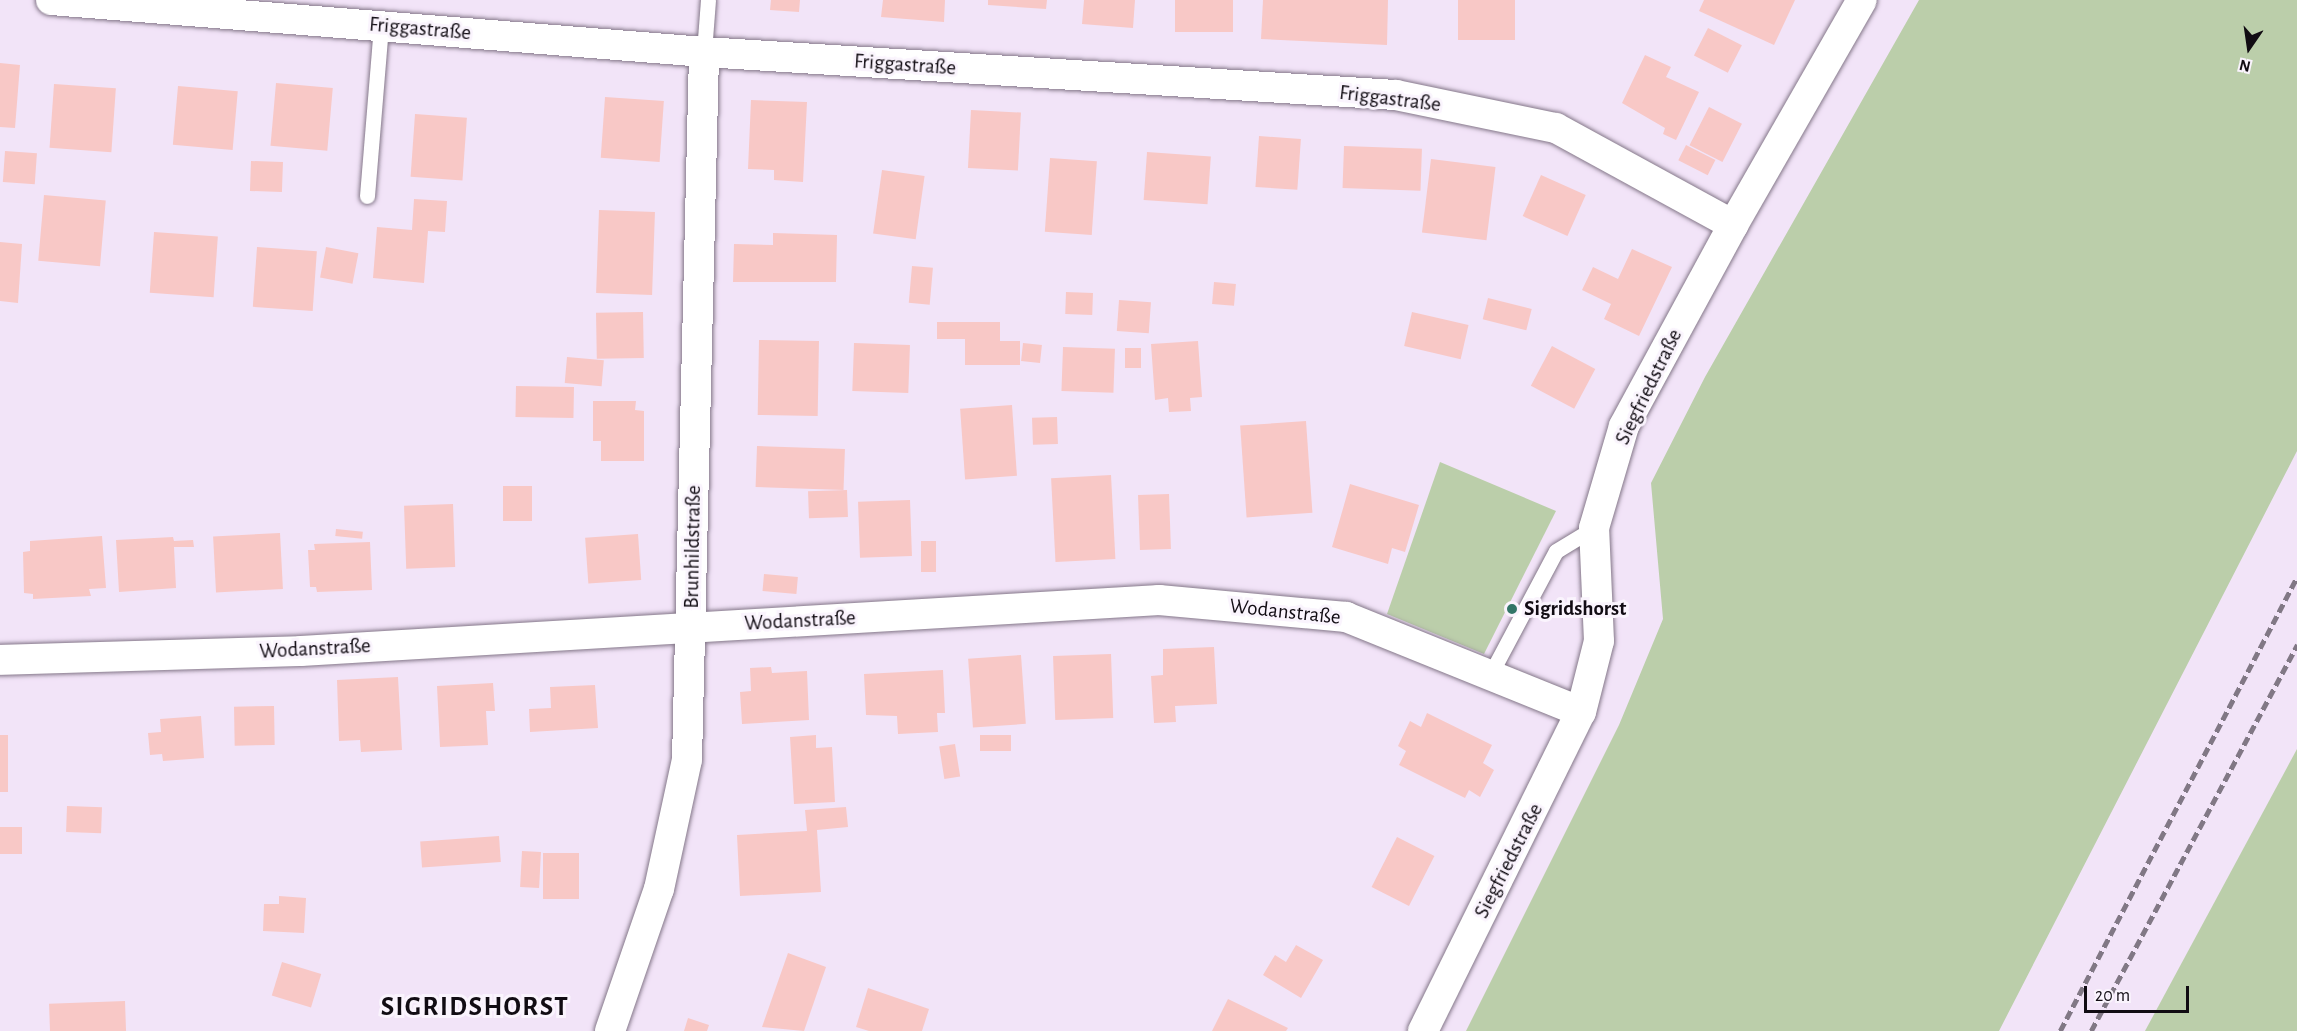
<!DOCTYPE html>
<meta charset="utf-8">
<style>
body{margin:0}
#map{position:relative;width:2297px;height:1031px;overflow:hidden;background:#f2e4f8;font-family:"Alegreya Sans",sans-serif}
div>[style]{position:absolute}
.green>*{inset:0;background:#bbceaa}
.building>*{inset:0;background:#f8c8c6;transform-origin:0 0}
.roads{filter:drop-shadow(0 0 2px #847789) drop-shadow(0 0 2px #847789)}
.service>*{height:15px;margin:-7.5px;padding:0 7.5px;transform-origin:7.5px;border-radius:7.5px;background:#fff}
.minor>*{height:30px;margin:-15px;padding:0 15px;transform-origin:15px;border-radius:15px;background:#fff}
.rail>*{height:4.5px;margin-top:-2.25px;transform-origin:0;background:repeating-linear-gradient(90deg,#817885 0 9px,transparent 0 13.5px)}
.dots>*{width:16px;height:16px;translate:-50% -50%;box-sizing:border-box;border:3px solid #faf4fd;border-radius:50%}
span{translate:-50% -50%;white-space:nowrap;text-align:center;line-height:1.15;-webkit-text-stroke:6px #faf4fd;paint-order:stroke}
.street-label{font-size:21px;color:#110c13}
.poi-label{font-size:21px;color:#110c13;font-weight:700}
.left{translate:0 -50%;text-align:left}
.district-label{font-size:27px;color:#110c13;font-weight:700;letter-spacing:1.5px}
.north{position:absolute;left:2219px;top:18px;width:60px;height:60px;-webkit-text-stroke:4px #faf4fd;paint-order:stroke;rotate:193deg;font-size:16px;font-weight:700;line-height:24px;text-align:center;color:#110c13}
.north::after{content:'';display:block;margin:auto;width:21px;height:27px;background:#110c13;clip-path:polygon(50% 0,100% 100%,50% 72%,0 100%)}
.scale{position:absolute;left:2084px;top:986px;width:105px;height:27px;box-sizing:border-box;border:3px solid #110c13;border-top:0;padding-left:8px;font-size:18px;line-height:21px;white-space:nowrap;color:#110c13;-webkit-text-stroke:4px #faf4fd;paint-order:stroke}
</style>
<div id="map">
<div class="green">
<div style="clip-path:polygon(1919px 0,2297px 0,2297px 451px,1999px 1031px,1466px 1031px,1619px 725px,1663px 619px,1651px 483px,1705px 377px)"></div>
<div style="clip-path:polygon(1440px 462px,1556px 511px,1484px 654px,1387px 614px)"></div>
<div style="clip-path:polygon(2297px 749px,2297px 1031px,2145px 1031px)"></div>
</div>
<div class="building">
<div style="clip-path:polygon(771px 0,800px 0,799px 12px,770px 10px)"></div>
<div style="clip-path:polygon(883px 0,945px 0,944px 22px,881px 17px)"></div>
<div style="clip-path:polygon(988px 0,1047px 0,1046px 9px,988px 5px)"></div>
<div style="clip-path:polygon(1084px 0,1135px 0,1133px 28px,1082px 24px)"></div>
<div style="left:1175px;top:0;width:58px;height:32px"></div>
<div style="clip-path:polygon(1263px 0,1388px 0,1387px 45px,1261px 39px)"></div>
<div style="left:1458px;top:0;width:57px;height:40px"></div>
<div style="clip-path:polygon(1704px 0,1795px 0,1774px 45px,1699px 11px)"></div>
<div style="left:1708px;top:28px;width:38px;height:31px;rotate:27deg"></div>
<div style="clip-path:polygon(1645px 55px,1671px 67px,1666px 77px,1699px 92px,1676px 140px,1663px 134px,1665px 128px,1622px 103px)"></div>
<div style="clip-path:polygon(0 63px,20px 65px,15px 128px,0 127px)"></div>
<div style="left:276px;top:83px;width:57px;height:63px;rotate:5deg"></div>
<div style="left:54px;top:84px;width:62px;height:64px;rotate:4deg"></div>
<div style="left:178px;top:86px;width:60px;height:59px;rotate:5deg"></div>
<div style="left:605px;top:97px;width:59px;height:61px;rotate:4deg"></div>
<div style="clip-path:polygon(751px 100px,807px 102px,803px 182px,774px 180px,774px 170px,748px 169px)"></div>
<div style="left:1709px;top:107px;width:37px;height:43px;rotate:27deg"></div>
<div style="left:971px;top:110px;width:50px;height:58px;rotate:3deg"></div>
<div style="left:415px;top:114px;width:52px;height:63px;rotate:4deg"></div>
<div style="left:1259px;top:136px;width:42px;height:51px;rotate:4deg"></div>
<div style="left:1686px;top:145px;width:33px;height:17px;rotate:27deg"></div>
<div style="left:1344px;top:146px;width:78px;height:42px;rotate:2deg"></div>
<div style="left:5px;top:151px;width:32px;height:31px;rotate:4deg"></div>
<div style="left:1147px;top:152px;width:64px;height:48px;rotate:4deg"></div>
<div style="left:1050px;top:158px;width:47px;height:74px;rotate:4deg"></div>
<div style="left:1431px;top:159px;width:65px;height:74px;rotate:7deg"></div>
<div style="left:251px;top:161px;width:32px;height:30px;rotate:2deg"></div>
<div style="left:882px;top:170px;width:43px;height:64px;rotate:8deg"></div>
<div style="left:1541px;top:175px;width:49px;height:45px;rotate:24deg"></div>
<div style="left:44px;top:195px;width:62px;height:66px;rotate:5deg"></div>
<div style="clip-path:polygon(414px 199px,447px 201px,445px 232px,428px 231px,424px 283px,373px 278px,377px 227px,412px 230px)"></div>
<div style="left:599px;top:210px;width:56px;height:83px;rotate:2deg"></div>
<div style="left:154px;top:232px;width:64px;height:61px;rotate:4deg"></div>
<div style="clip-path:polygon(773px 233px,837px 235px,836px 282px,733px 282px,734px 244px,773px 245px)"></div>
<div style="clip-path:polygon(0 242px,22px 244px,18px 303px,0 301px)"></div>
<div style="left:257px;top:247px;width:60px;height:60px;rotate:4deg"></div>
<div style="left:326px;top:247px;width:33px;height:31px;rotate:11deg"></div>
<div style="clip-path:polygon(1632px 249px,1672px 267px,1639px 336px,1604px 319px,1611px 304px,1582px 290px,1593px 267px,1618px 279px)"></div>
<div style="left:912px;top:266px;width:21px;height:37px;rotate:5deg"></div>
<div style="left:1214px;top:282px;width:22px;height:22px;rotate:5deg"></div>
<div style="left:1066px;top:292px;width:27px;height:22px;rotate:2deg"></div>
<div style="left:1488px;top:298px;width:45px;height:22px;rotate:14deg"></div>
<div style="left:1119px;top:300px;width:32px;height:31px;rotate:4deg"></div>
<div style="left:643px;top:312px;width:46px;height:47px;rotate:89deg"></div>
<div style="left:1412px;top:312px;width:58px;height:35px;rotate:13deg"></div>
<div style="clip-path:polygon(937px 322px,1000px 322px,1000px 341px,1020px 341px,1020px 365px,965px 365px,965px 339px,937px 339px)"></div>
<div style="left:759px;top:340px;width:60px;height:75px;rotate:1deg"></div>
<div style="clip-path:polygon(1198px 341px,1202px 397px,1190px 398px,1191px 411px,1169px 412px,1168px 398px,1155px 400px,1151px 344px)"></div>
<div style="left:854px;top:343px;width:56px;height:48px;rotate:2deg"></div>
<div style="left:1023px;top:343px;width:19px;height:18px;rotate:6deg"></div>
<div style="left:1552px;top:346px;width:49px;height:45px;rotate:28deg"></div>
<div style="left:1063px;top:347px;width:52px;height:44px;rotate:2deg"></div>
<div style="left:1125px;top:348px;width:16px;height:20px"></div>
<div style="left:567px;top:357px;width:37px;height:26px;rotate:5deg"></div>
<div style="left:516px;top:386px;width:58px;height:31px;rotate:1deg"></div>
<div style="clip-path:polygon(593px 401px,636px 401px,635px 410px,644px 411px,644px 461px,601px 461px,601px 441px,593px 441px)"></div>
<div style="left:1012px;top:405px;width:71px;height:52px;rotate:86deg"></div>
<div style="left:1057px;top:417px;width:27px;height:25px;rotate:88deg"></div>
<div style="left:1306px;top:421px;width:92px;height:66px;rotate:86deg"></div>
<div style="left:757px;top:446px;width:88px;height:41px;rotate:2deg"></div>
<div style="left:1111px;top:475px;width:84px;height:60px;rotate:87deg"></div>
<div style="clip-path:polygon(1350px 484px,1419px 505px,1405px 552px,1392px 548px,1388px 564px,1332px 547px)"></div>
<div style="left:503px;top:486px;width:29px;height:35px"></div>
<div style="left:847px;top:490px;width:27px;height:39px;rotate:88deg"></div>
<div style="left:1169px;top:494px;width:55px;height:31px;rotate:88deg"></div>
<div style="left:910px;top:500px;width:56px;height:52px;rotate:88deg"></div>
<div style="left:453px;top:504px;width:63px;height:49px;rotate:88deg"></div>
<div style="left:336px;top:529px;width:27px;height:7px;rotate:6deg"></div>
<div style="left:280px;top:533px;width:56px;height:67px;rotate:87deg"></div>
<div style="left:638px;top:534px;width:46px;height:53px;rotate:86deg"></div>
<div style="clip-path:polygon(102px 536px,106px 588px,89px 589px,91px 596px,33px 599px,33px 594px,24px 593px,23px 552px,30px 551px,30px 541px)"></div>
<div style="clip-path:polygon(173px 537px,174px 541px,193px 540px,194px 547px,174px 547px,176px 588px,119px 592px,116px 540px)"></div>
<div style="left:936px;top:541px;width:31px;height:15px;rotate:90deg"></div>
<div style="clip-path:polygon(370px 542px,372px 590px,317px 592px,316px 587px,310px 587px,308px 550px,315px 550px,314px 544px)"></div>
<div style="left:764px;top:574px;width:34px;height:17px;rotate:5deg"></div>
<div style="clip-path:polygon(1214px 647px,1217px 704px,1175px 706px,1176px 722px,1154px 723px,1151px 676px,1163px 675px,1163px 649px)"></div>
<div style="left:1111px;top:654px;width:64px;height:58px;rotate:88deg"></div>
<div style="left:1021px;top:655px;width:69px;height:53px;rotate:86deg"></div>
<div style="clip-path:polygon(771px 667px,772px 673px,807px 671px,809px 720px,742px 724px,740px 692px,751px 691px,750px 668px)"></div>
<div style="clip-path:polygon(943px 670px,945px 713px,937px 713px,938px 732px,898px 734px,897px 716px,866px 715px,864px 674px)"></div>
<div style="clip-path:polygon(398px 677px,402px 750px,361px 752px,360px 740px,339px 741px,337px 680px)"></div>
<div style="clip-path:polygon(493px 683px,495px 711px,486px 711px,488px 745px,440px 747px,437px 686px)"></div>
<div style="clip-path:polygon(595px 685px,598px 728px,530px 732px,529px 709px,551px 708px,550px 687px)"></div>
<div style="left:274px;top:706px;width:39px;height:40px;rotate:89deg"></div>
<div style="clip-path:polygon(1427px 713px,1492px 745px,1483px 763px,1494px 770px,1480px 797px,1469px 790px,1465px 798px,1399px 765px,1406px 751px,1398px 746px,1410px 721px,1421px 727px)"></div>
<div style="clip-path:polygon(201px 716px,204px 758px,163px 761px,162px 754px,150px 755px,148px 733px,161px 732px,160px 719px)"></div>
<div style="left:0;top:735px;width:8px;height:57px"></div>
<div style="clip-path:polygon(816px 735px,816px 748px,832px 747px,835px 802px,794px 804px,790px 737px)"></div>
<div style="left:1011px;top:735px;width:16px;height:31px;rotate:90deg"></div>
<div style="left:955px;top:744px;width:33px;height:16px;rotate:81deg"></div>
<div style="left:67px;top:806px;width:35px;height:26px;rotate:2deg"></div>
<div style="clip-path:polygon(846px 807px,848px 827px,817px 830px,821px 892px,740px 896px,737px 835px,807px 831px,805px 810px)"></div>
<div style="left:0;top:827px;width:22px;height:27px"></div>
<div style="left:499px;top:836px;width:26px;height:79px;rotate:86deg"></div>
<div style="left:1397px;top:837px;width:42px;height:56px;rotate:27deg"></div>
<div style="left:522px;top:851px;width:19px;height:36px;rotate:3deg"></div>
<div style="left:543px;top:853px;width:36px;height:46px"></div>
<div style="clip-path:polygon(279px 896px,306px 898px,304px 933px,263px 931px,264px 904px,279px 904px)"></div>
<div style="clip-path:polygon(1296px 945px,1323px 960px,1301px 998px,1263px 975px,1275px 955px,1286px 962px)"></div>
<div style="clip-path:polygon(788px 953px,826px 967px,804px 1031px,762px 1027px)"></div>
<div style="left:282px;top:962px;width:41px;height:35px;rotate:17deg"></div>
<div style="clip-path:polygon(868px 988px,929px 1009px,922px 1031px,869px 1031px,856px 1027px)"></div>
<div style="clip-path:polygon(1228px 999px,1288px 1028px,1286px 1031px,1212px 1031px)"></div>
<div style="left:125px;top:1001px;width:30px;height:76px;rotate:88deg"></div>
<div style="clip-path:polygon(688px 1018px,709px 1025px,707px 1031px,684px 1031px)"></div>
</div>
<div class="roads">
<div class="service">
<div style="left:704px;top:52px;width:52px;rotate:-85.6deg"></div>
<div style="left:367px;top:196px;width:171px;rotate:-85.3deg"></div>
<div style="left:1490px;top:675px;width:140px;rotate:-62deg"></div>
<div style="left:1556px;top:551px;width:44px;rotate:-31.2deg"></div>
</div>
<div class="minor">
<div style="left:51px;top:0;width:655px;rotate:4.55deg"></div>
<div style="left:704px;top:52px;width:693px;rotate:3.56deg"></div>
<div style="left:1396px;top:95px;width:163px;rotate:11.7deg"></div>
<div style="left:1556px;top:128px;width:202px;rotate:28.7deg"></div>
<div style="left:0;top:660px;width:301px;rotate:-1.7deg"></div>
<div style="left:301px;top:651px;width:860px;rotate:-3.4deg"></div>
<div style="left:1159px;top:600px;width:188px;rotate:5.2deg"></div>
<div style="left:1346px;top:617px;width:253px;rotate:22deg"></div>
<div style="left:610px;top:1031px;width:150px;rotate:-71deg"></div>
<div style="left:659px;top:889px;width:132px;rotate:-77.8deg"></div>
<div style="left:687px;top:760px;width:708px;rotate:-88.62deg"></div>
<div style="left:1423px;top:1031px;width:356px;rotate:-63.7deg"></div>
<div style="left:1581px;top:712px;width:73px;rotate:-75.8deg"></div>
<div style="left:1599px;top:641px;width:113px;rotate:-92.5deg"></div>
<div style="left:1594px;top:528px;width:106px;rotate:-73.6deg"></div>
<div style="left:1624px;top:426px;width:229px;rotate:-61.5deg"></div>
<div style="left:1733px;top:225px;width:259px;rotate:-60.2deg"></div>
</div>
</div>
<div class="rail">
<div style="left:2060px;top:1031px;width:512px;rotate:-62.43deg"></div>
<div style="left:2091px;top:1031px;width:438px;rotate:-61.9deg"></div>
</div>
<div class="dots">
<div style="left:1512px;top:609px;background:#327567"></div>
</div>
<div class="street-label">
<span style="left:420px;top:29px;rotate:5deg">Friggastraße</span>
<span style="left:905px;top:65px;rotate:4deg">Friggastraße</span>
<span style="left:1390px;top:99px;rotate:7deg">Friggastraße</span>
<span style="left:1649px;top:387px;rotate:-64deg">Siegfriedstraße</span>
<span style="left:693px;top:547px;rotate:-89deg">Brunhildstraße</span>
<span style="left:1285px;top:612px;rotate:6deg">Wodanstraße</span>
<span style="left:800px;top:621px;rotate:-3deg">Wodanstraße</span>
<span style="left:315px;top:649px;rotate:-3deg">Wodanstraße</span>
<span style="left:1509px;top:861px;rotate:-63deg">Siegfriedstraße</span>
</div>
<div class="poi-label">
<span class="left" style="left:1524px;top:609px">Sigridshorst</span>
</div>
<div class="district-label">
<span style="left:475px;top:1007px">SIGRIDSHORST</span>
</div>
<div class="north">N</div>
<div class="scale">20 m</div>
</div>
